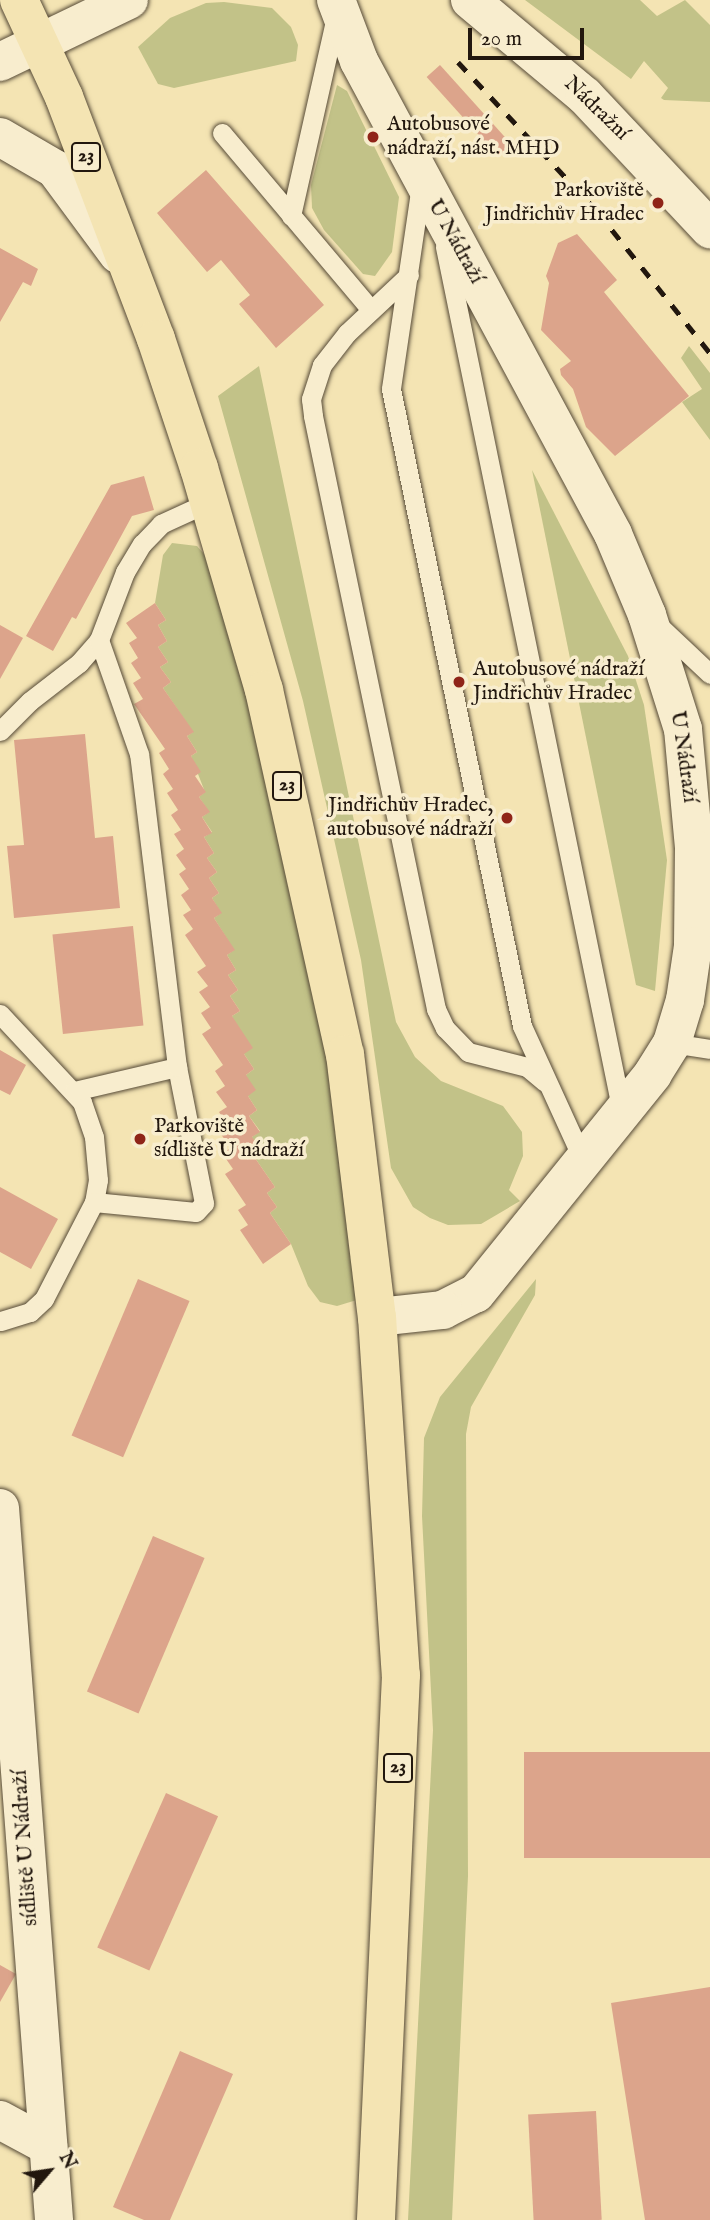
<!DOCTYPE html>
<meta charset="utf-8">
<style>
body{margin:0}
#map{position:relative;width:710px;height:2220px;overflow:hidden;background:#f4e4b3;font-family:"IM FELL English",serif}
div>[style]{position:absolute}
.green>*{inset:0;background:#c2c288}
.building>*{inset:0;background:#dca48b;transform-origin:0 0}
.roads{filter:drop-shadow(0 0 2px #564a37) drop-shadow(0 0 2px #564a37)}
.lane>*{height:19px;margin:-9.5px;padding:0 9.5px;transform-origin:9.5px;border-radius:9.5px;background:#f8edce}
.street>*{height:38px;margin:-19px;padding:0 19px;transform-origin:19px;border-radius:19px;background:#f8edce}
.primary>*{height:38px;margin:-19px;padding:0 19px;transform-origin:19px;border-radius:19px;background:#f4e4b3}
.rail>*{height:5px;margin-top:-2.5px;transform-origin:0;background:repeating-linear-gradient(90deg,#22170e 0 12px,transparent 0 24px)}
.dots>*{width:19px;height:19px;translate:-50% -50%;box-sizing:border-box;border:4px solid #f8edce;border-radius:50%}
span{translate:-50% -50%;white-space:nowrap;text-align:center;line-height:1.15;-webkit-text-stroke:7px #f8edce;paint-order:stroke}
.shield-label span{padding:2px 5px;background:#f8edce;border:2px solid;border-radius:5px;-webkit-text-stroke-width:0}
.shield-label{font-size:19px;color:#22170e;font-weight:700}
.street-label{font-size:21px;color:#22170e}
.poi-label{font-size:21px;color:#22170e}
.left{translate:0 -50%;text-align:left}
.right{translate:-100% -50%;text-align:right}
.north{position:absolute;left:14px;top:2136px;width:70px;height:70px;-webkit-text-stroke:5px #f8edce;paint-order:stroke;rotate:61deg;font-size:19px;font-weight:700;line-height:28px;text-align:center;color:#22170e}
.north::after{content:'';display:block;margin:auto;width:24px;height:32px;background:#22170e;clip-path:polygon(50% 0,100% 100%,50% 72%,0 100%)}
.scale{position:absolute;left:468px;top:28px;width:116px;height:32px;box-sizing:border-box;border:4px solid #22170e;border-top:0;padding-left:9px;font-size:21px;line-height:24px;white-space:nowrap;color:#22170e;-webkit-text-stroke:5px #f8edce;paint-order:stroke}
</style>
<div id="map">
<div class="green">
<div style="clip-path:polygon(525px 0,640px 0,657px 16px,685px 0,710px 25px,710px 102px,664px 100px,661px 98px,668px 88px,644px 61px,631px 79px)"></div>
<div style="clip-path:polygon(224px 2px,272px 8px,291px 27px,298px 45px,296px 61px,174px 88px,158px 84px,138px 47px,170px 18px,206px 3px)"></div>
<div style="clip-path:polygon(337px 85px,347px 91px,399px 197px,392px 252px,375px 276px,363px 274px,324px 230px,312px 208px,311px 185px)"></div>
<div style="clip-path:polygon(689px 346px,710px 373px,710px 440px,682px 402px,702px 389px,681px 358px)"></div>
<div style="clip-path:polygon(259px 366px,396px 1022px,415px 1057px,441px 1081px,503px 1106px,522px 1132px,523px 1156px,509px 1190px,520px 1201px,481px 1224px,448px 1225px,430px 1218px,413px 1207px,391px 1168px,361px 960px,323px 790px,303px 701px,218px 396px)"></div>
<div style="clip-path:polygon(532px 470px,628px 656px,644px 705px,667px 860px,655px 991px,636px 985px)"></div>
<div style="clip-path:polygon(172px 543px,197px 546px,209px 560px,252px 693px,330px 1054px,360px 1299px,337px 1306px,320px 1302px,308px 1286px,291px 1244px,270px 1213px,277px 1207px,267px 1193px,275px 1187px,255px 1158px,252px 1137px,260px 1131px,249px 1116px,257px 1110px,248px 1096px,246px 1075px,254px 1069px,244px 1054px,232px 1016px,240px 1011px,230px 996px,238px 990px,228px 975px,236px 970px,227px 955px,234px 950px,214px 918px,221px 913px,212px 898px,219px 893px,209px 878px,217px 872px,207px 858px,214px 853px,204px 837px,212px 832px,202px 817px,209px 812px,199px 797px,205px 792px,191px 756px,197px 752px,187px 736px,193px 732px,163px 688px,171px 682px,160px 667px,168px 662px,158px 647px,167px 641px,158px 625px,166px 620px,155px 603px,163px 555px)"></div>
<div style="clip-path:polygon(536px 1279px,535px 1295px,471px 1407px,466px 1434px,468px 1876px,452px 2220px,408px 2220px,433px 1730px,422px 1516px,424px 1438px,440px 1397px)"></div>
</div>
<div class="building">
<div style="left:440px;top:65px;width:108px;height:18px;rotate:48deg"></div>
<div style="clip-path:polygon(206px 170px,324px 305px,276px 348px,239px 304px,250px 295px,221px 260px,207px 272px,157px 213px)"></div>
<div style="clip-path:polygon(577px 234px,617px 280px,604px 292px,689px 396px,615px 456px,586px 427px,573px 389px,561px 375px,560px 369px,571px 361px,541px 330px,549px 283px,546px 276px,558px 243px)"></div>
<div style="clip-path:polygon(0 248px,38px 269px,31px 286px,23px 282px,0 322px)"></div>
<div style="clip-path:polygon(144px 476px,154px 510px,132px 516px,76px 619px,72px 617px,53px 651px,26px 636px,111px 485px)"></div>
<div style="clip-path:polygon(155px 603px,166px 620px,158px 625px,167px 641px,158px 647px,168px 662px,160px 667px,171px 682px,163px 688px,194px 732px,187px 736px,197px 752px,191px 756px,201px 772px,195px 776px,206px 792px,199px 797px,210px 812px,202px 817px,212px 833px,204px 837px,214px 853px,207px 858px,217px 872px,209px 878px,219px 893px,212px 898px,222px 913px,214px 918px,235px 950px,227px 955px,236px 970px,228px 975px,238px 990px,230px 996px,240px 1011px,232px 1016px,253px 1048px,244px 1054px,254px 1069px,246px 1075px,256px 1090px,248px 1096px,257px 1110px,249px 1116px,260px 1132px,252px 1137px,263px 1153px,255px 1158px,275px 1187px,267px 1193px,277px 1207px,270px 1213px,291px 1244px,263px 1264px,240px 1230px,248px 1225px,238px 1210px,246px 1205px,225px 1174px,233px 1169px,222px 1153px,231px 1148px,220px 1133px,229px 1127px,219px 1112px,227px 1107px,216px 1092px,225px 1086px,215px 1071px,223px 1065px,202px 1034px,211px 1028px,201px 1013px,210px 1007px,199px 992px,208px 986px,197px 972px,206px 966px,185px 935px,193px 929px,183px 915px,191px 910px,181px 895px,189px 889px,179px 874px,186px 869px,176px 855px,184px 849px,174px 834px,181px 830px,171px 815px,178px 810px,167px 793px,173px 789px,163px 774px,169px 769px,159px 753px,165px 749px,134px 704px,143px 699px,133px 683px,141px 678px,131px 663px,138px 658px,129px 643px,137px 638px,126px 623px)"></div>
<div style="clip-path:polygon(0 625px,23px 638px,0 679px)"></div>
<div style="clip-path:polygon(85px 734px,95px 838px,113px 836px,120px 908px,14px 918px,7px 846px,24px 845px,14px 740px)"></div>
<div style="left:133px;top:926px;width:100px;height:81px;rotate:84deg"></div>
<div style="clip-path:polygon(0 1050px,26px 1065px,10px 1095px,0 1090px)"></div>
<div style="clip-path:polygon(0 1187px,58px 1219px,31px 1269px,0 1252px)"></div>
<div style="left:138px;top:1279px;width:56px;height:170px;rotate:23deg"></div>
<div style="left:153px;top:1536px;width:56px;height:169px;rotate:23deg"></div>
<div style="left:710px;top:1752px;width:106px;height:186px;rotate:90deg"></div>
<div style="left:166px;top:1793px;width:57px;height:169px;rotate:24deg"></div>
<div style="clip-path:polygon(0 1965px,16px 1974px,0 2002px)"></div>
<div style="clip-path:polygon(710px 1987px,710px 2220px,645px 2220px,611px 2003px)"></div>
<div style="clip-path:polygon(180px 2051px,233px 2074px,170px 2220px,144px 2220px,113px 2207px)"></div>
<div style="left:596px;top:2111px;width:109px;height:68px;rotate:87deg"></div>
</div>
<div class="roads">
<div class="lane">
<div style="left:222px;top:133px;width:231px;rotate:49.9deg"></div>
<div style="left:421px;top:185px;width:206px;rotate:98.4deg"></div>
<div style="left:391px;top:389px;width:650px;rotate:78.38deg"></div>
<div style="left:522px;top:1026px;width:147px;rotate:65.5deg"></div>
<div style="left:291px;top:216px;width:205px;rotate:-77.3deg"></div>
<div style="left:445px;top:247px;width:883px;rotate:78.44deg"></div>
<div style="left:409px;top:275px;width:85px;rotate:136.9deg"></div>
<div style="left:347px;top:333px;width:41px;rotate:128deg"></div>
<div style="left:322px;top:365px;width:36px;rotate:108deg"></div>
<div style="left:311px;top:399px;width:17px;rotate:83deg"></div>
<div style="left:313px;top:416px;width:606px;rotate:78.28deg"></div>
<div style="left:436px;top:1009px;width:21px;rotate:65deg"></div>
<div style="left:445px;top:1028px;width:33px;rotate:46deg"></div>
<div style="left:468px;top:1052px;width:61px;rotate:14.3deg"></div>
<div style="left:527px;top:1067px;width:23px;rotate:40deg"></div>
<div style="left:658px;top:625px;width:71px;rotate:43.3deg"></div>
<div style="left:0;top:731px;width:42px;rotate:-45deg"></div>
<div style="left:30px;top:701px;width:62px;rotate:-37.8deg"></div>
<div style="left:79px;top:663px;width:30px;rotate:-49deg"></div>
<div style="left:99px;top:640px;width:73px;rotate:-69.1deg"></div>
<div style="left:125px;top:572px;width:33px;rotate:-59deg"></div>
<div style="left:142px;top:544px;width:28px;rotate:-46deg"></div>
<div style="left:161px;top:524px;width:53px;rotate:-24.6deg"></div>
<div style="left:0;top:1014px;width:120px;rotate:47deg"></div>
<div style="left:82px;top:1102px;width:37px;rotate:71deg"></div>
<div style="left:94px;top:1137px;width:43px;rotate:84.7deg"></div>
<div style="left:98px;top:1180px;width:22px;rotate:100deg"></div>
<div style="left:94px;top:1202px;width:109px;rotate:117.3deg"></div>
<div style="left:44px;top:1299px;width:19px;rotate:137deg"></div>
<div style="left:30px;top:1312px;width:31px;rotate:163deg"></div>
<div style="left:672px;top:1043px;width:38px;rotate:9deg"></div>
<div style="left:74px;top:1091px;width:106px;rotate:-13.1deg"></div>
<div style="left:94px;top:1202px;width:102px;rotate:5.6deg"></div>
<div style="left:196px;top:1212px;width:12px;rotate:-48deg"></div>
<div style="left:204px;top:1203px;width:139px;rotate:-101.2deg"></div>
<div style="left:177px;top:1067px;width:315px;rotate:-96.9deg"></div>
<div style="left:139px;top:754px;width:121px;rotate:-109.3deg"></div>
</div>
<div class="street">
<div style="left:336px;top:0;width:65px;rotate:69.3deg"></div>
<div style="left:359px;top:61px;width:537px;rotate:61.76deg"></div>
<div style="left:613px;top:534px;width:88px;rotate:67.2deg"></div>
<div style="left:647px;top:615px;width:120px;rotate:72.5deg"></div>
<div style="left:683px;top:729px;width:120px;rotate:84.7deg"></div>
<div style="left:694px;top:848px;width:98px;rotate:90.6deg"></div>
<div style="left:693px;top:946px;width:55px;rotate:98.4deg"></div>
<div style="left:685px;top:1000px;width:45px;rotate:106.8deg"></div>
<div style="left:672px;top:1043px;width:36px;rotate:122deg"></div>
<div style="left:653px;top:1074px;width:282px;rotate:128.9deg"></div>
<div style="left:476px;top:1293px;width:37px;rotate:153deg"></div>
<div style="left:443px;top:1310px;width:66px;rotate:173.9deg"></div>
<div style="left:470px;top:0;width:150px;rotate:39.9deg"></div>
<div style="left:585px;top:96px;width:183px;rotate:46.8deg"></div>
<div style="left:0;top:62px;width:143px;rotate:-25.7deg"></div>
<div style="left:0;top:137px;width:64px;rotate:30.2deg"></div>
<div style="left:55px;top:169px;width:106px;rotate:53.5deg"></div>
<div style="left:0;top:1508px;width:714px;rotate:85.66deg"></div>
<div style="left:0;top:2120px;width:55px;rotate:28.4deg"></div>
</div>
<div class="primary">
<div style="left:19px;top:0;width:107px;rotate:65.1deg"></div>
<div style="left:64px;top:97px;width:259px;rotate:69.2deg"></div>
<div style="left:156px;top:339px;width:136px;rotate:71.6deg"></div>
<div style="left:199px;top:468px;width:231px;rotate:73.7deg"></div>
<div style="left:264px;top:690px;width:373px;rotate:77.5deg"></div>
<div style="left:345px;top:1054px;width:265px;rotate:83.1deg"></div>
<div style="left:377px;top:1317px;width:359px;rotate:86.2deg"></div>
<div style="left:401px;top:1675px;width:546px;rotate:92.63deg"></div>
</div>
</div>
<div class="rail">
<div style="left:458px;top:62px;width:204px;rotate:47deg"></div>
<div style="left:597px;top:211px;width:181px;rotate:51.5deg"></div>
</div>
<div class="dots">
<div style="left:373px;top:137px;background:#8f2418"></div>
<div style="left:658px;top:203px;background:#8f2418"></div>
<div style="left:459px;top:682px;background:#8f2418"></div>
<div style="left:507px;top:818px;background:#8f2418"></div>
<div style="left:140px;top:1139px;background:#8f2418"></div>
</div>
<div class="shield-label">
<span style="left:86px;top:157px">23</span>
<span style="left:287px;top:786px">23</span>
<span style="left:398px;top:1768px">23</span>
</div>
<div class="street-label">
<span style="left:596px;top:109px;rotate:44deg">Nádražní</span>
<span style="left:455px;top:242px;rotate:61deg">U Nádraží</span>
<span style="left:683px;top:757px;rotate:82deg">U Nádraží</span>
<span style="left:26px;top:1848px;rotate:-94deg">sídliště U Nádraží</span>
</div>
<div class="poi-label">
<span class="left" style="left:387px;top:137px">Autobusové<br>nádraží, nást. MHD</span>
<span class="right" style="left:644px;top:203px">Parkoviště<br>Jindřichův Hradec</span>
<span class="left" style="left:473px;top:682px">Autobusové nádraží<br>Jindřichův Hradec</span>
<span class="right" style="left:493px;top:818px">Jindřichův Hradec,<br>autobusové nádraží</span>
<span class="left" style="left:154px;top:1139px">Parkoviště<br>sídliště U nádraží</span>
</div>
<div class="north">N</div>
<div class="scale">20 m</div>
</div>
